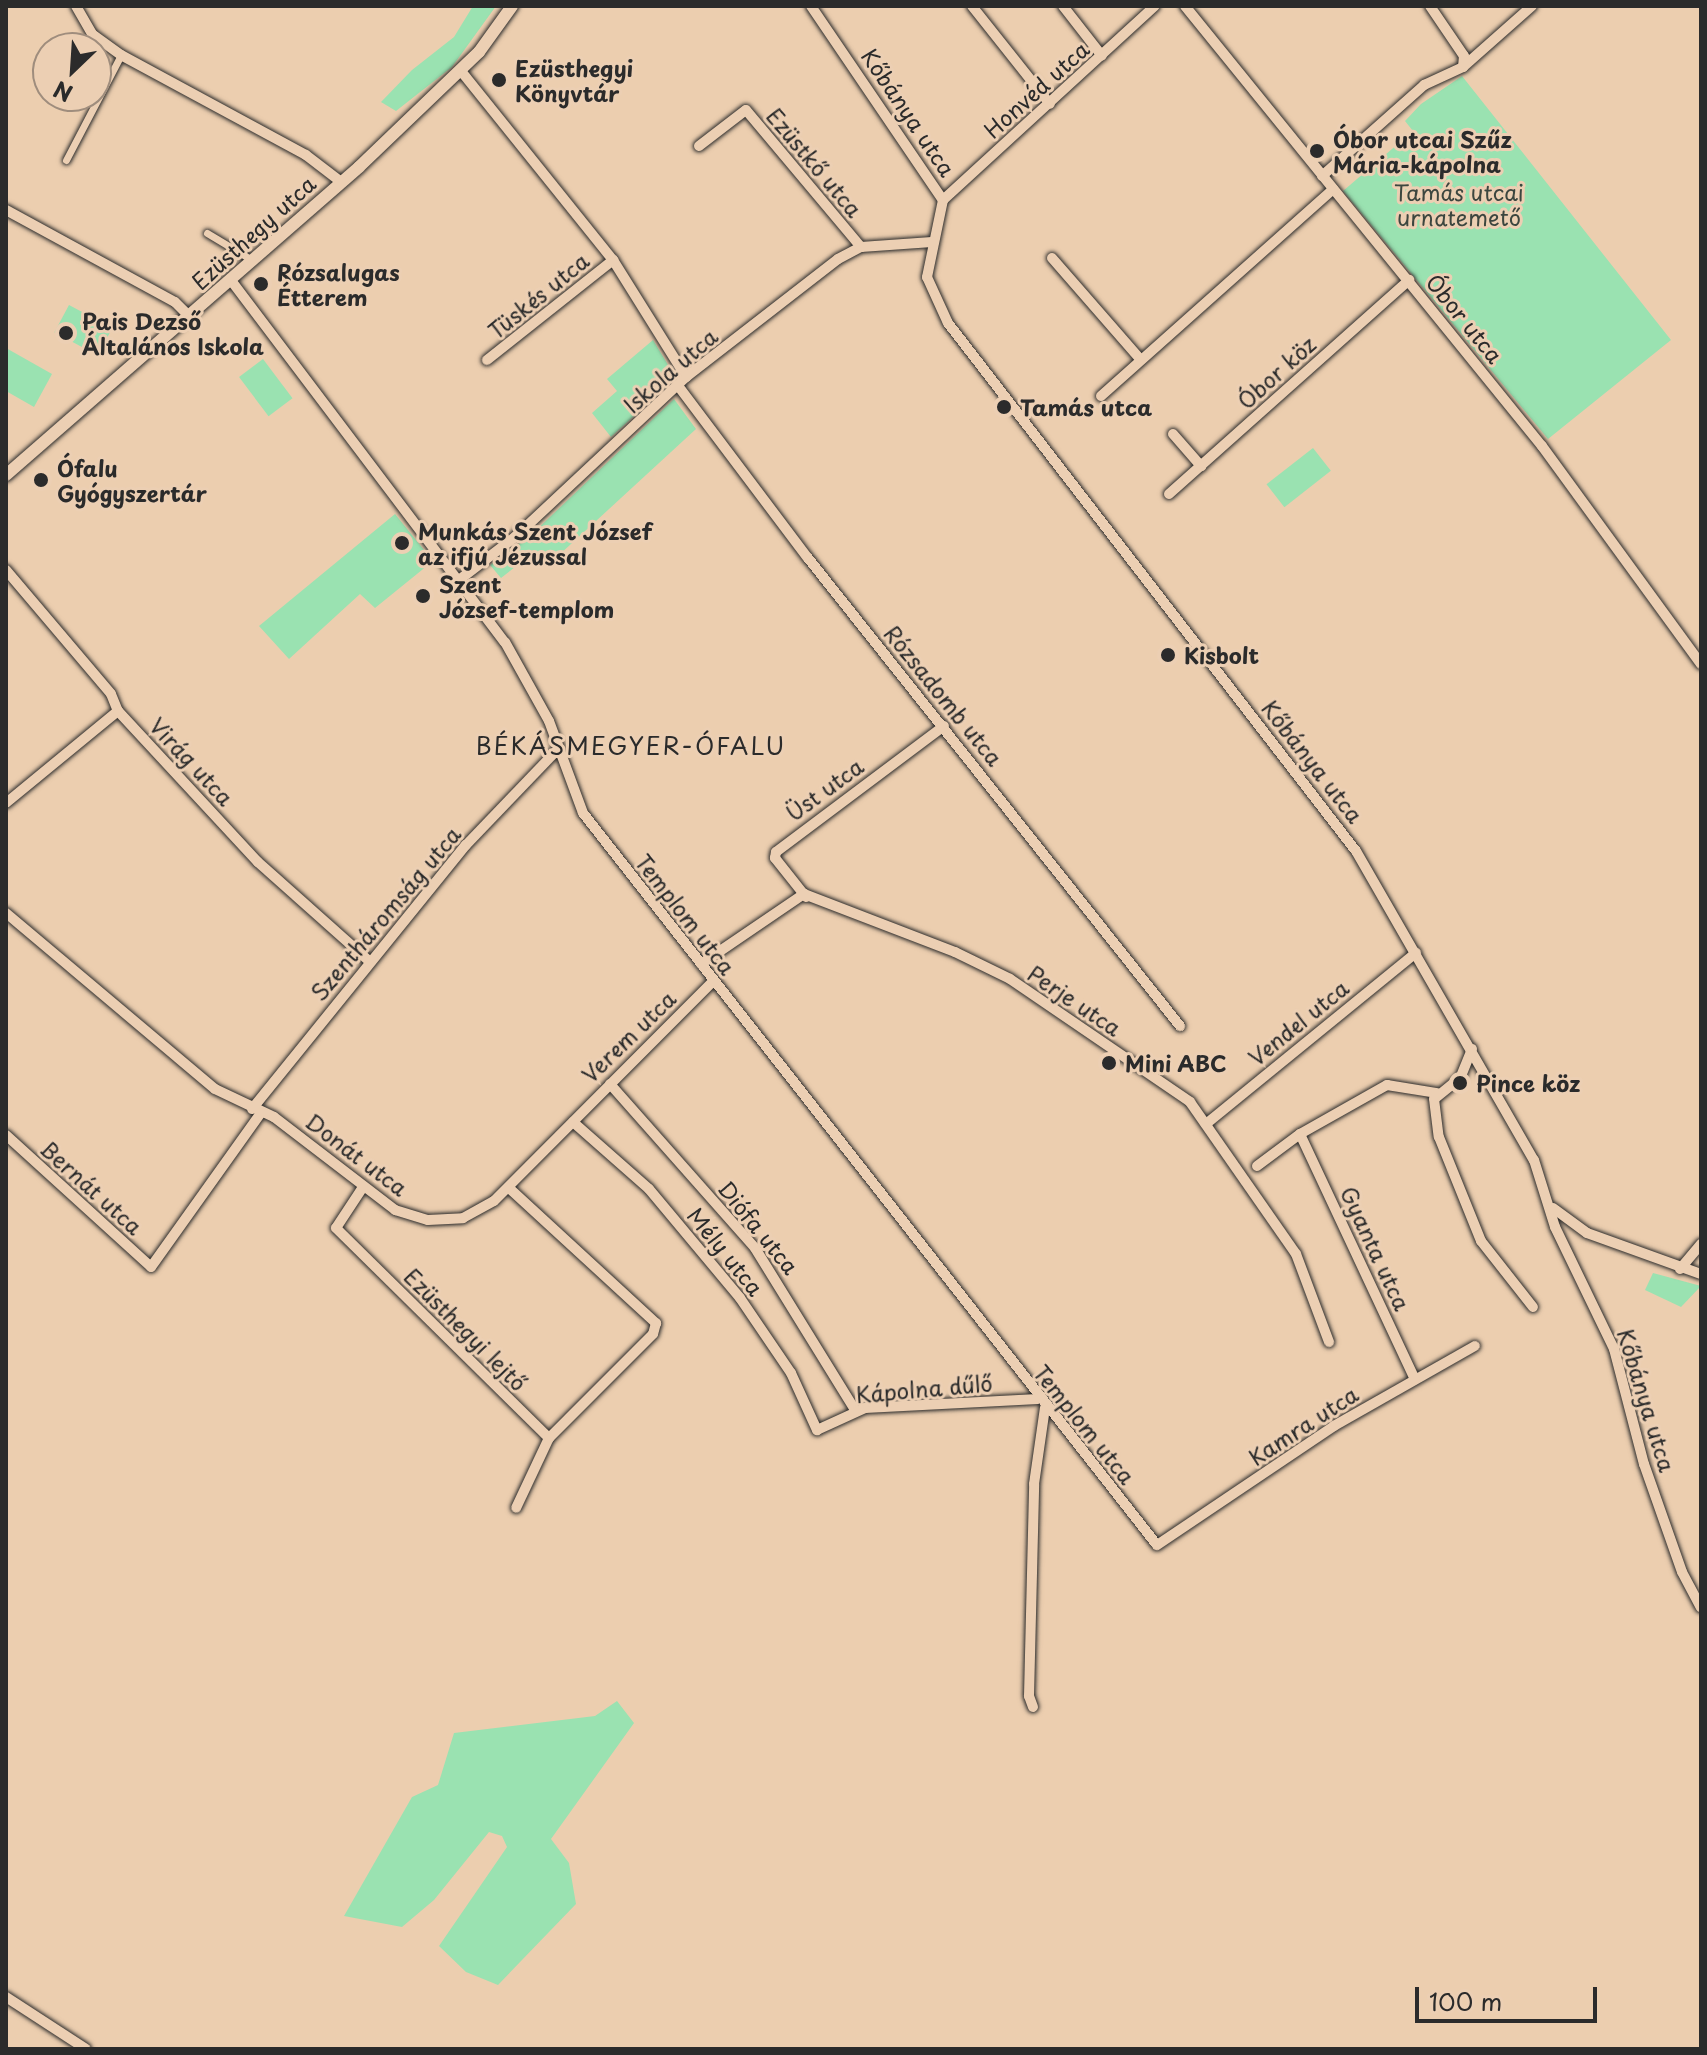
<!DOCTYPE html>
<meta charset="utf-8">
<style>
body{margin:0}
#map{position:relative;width:1707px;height:2055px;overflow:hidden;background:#ecceaf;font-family:"Playpen Sans",sans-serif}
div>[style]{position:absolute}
.green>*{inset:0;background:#9ae2b1;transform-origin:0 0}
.roads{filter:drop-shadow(0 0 2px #2b2b2b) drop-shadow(0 0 2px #2b2b2b)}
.pedestrian>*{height:7px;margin:-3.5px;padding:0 3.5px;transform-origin:3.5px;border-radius:3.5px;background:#eccfb3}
.minor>*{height:10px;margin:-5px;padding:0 5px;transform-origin:5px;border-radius:5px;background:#eccfb3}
.tertiary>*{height:12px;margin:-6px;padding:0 6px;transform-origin:6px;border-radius:6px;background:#eccfb3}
.dots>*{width:22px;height:22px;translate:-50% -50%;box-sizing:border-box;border:4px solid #eccfb3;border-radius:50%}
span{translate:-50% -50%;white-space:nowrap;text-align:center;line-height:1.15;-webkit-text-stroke:6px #eccfb3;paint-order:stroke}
.poi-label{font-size:22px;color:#2b2b2b;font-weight:700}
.left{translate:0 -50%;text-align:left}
.street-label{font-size:22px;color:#2b2b2b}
.park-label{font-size:22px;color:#3c463f}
.neighbourhood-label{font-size:24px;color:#2b2b2b;letter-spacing:2px}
.frame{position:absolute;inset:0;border:8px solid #2b2b2b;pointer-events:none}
.north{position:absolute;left:32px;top:32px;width:80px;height:80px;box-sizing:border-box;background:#eccfb3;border:2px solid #9f8d7d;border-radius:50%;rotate:205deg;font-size:22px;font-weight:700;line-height:32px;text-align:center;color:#2b2b2b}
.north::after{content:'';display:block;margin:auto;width:28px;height:36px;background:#2b2b2b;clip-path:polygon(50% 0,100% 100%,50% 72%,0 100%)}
.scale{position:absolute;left:1415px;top:1987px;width:182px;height:36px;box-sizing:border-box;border:4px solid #2b2b2b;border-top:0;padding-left:10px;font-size:24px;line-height:28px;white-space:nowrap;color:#2b2b2b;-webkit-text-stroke:6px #eccfb3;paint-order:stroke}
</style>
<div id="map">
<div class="green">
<div style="clip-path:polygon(473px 6px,496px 6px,452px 67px,396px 111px,381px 102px,412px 70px,454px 37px)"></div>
<div style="clip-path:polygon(1462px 76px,1671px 340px,1548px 439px,1343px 191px,1413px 131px,1405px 121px,1421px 104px)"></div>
<div style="left:69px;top:305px;width:49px;height:31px;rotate:28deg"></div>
<div style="clip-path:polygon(653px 340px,676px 378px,611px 437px,592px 413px,617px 391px,607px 379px)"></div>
<div style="clip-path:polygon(6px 348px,52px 374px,34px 407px,6px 391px)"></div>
<div style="left:263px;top:359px;width:49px;height:30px;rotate:53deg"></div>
<div style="clip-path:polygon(674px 399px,696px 429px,546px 567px,533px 553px,501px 578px,490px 565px,531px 535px)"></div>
<div style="left:1313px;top:448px;width:29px;height:59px;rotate:52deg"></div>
<div style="clip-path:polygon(395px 514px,433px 561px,375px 608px,360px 594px,289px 659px,259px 626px)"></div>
<div style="clip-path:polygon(1653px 1273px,1701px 1286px,1681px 1307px,1645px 1290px)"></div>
<div style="clip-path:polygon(617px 1701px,634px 1723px,551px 1839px,569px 1863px,576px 1904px,498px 1985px,466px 1972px,439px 1946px,507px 1847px,502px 1836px,489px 1832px,434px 1900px,402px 1927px,344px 1916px,412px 1797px,438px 1785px,454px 1733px,595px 1716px)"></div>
</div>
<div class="roads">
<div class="pedestrian">
<div style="left:66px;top:160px;width:119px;rotate:-62.4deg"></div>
<div style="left:207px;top:233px;width:52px;rotate:31deg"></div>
</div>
<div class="minor">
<div style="left:76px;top:6px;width:32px;rotate:60deg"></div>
<div style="left:92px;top:34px;width:36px;rotate:36deg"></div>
<div style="left:121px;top:55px;width:210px;rotate:28.4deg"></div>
<div style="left:306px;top:155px;width:43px;rotate:37.4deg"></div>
<div style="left:811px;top:6px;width:235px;rotate:55.8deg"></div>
<div style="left:943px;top:200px;width:79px;rotate:101.7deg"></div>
<div style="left:927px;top:277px;width:51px;rotate:65.5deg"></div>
<div style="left:948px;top:323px;width:667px;rotate:52.31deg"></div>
<div style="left:1356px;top:851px;width:357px;rotate:60.1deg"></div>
<div style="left:1534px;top:1160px;width:70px;rotate:72.6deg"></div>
<div style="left:1555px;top:1227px;width:136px;rotate:64.2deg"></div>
<div style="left:1614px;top:1349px;width:119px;rotate:75.4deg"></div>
<div style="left:1644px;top:1464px;width:114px;rotate:70.6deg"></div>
<div style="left:1682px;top:1572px;width:40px;rotate:62deg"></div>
<div style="left:972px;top:6px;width:125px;rotate:51.5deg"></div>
<div style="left:1063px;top:6px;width:63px;rotate:52deg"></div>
<div style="left:1185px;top:6px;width:567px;rotate:50.95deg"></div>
<div style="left:1542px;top:446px;width:270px;rotate:53.9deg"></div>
<div style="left:1430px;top:6px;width:60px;rotate:55.8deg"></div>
<div style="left:1464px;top:56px;width:11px;rotate:95deg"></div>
<div style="left:461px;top:71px;width:243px;rotate:51.2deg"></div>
<div style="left:613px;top:260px;width:138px;rotate:58deg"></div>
<div style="left:699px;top:146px;width:59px;rotate:-37.5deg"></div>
<div style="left:746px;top:110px;width:179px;rotate:50deg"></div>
<div style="left:1322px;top:176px;width:137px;rotate:-41.7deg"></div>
<div style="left:1424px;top:85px;width:43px;rotate:-24.8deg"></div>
<div style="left:1463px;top:67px;width:92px;rotate:-41.5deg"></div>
<div style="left:943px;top:200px;width:287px;rotate:-42.5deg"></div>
<div style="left:6px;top:210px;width:192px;rotate:28.6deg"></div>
<div style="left:175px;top:302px;width:20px;rotate:45deg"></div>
<div style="left:1052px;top:258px;width:135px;rotate:48.9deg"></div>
<div style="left:230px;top:279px;width:455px;rotate:52.9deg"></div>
<div style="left:505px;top:642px;width:90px;rotate:60.9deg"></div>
<div style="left:549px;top:721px;width:98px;rotate:69.7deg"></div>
<div style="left:583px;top:813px;width:930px;rotate:51.9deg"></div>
<div style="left:1157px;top:1545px;width:213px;rotate:-33.9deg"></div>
<div style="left:1334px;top:1426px;width:162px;rotate:-29.6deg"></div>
<div style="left:487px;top:360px;width:161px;rotate:-38.4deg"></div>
<div style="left:679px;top:387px;width:214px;rotate:53deg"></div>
<div style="left:808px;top:558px;width:598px;rotate:51.52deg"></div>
<div style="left:1101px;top:396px;width:311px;rotate:-41.7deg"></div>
<div style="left:1173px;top:434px;width:43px;rotate:48.8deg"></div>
<div style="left:1169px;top:494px;width:322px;rotate:-41.7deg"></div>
<div style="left:6px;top:570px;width:162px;rotate:49.7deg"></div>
<div style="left:111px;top:694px;width:18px;rotate:68deg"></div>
<div style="left:118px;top:711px;width:206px;rotate:47.2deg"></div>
<div style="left:258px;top:862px;width:149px;rotate:41.7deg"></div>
<div style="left:459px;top:580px;width:71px;rotate:-37.5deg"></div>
<div style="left:515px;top:537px;width:234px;rotate:-43.1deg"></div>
<div style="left:686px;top:377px;width:192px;rotate:-37.8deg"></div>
<div style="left:838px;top:259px;width:26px;rotate:-28deg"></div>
<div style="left:861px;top:247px;width:71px;rotate:-4deg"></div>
<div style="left:6px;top:803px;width:145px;rotate:-39.4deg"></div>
<div style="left:806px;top:897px;width:50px;rotate:-128.5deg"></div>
<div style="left:775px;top:858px;width:6px;rotate:-81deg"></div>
<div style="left:776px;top:852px;width:210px;rotate:-36.9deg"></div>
<div style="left:6px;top:913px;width:273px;rotate:40.1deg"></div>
<div style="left:215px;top:1089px;width:65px;rotate:25.4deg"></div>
<div style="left:274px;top:1117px;width:153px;rotate:37.5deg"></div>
<div style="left:395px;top:1210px;width:34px;rotate:17deg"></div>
<div style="left:428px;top:1220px;width:35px;rotate:-3deg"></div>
<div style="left:463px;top:1218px;width:35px;rotate:-29deg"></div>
<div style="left:494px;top:1201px;width:310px;rotate:-45.1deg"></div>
<div style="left:701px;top:964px;width:125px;rotate:-34.2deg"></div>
<div style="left:804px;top:894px;width:162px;rotate:21deg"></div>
<div style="left:955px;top:952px;width:61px;rotate:26.1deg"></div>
<div style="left:1010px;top:979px;width:218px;rotate:34.3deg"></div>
<div style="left:1190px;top:1102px;width:185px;rotate:55.1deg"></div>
<div style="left:1296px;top:1254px;width:94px;rotate:69.4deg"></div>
<div style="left:1472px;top:1049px;width:31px;rotate:112deg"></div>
<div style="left:1460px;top:1078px;width:33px;rotate:141deg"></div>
<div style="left:1434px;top:1099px;width:38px;rotate:83deg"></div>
<div style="left:1439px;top:1137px;width:112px;rotate:68deg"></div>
<div style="left:1481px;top:1241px;width:84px;rotate:51.8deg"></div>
<div style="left:610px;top:1084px;width:219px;rotate:48.5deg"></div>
<div style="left:755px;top:1248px;width:190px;rotate:58.3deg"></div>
<div style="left:252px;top:1109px;width:340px;rotate:-51deg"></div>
<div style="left:466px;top:845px;width:132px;rotate:-46.2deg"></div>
<div style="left:573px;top:1122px;width:101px;rotate:41.4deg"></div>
<div style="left:649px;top:1189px;width:142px;rotate:50.1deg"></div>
<div style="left:740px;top:1298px;width:91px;rotate:55.8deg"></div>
<div style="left:791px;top:1373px;width:63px;rotate:65.5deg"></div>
<div style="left:817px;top:1430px;width:53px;rotate:-24.6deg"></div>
<div style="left:865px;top:1408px;width:173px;rotate:-3deg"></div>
<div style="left:1206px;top:1124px;width:271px;rotate:-39.2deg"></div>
<div style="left:1300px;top:1134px;width:271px;rotate:64.9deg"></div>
<div style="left:6px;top:1135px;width:196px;rotate:42.3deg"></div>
<div style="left:151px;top:1267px;width:189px;rotate:-54.5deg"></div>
<div style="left:1257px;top:1166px;width:54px;rotate:-36.7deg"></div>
<div style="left:1300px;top:1134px;width:100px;rotate:-29.4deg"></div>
<div style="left:1387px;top:1085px;width:51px;rotate:9.1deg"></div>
<div style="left:363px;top:1187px;width:49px;rotate:123.4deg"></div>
<div style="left:336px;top:1228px;width:299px;rotate:44.6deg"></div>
<div style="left:549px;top:1438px;width:77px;rotate:115.2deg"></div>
<div style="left:509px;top:1188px;width:200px;rotate:42.6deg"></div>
<div style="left:656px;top:1323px;width:11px;rotate:105deg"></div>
<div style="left:653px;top:1334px;width:147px;rotate:135deg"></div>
<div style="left:1553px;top:1208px;width:42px;rotate:36.3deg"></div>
<div style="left:1587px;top:1233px;width:121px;rotate:19.8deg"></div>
<div style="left:1680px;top:1269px;width:33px;rotate:-50deg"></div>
<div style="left:1033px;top:1707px;width:12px;rotate:-110deg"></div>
<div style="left:1029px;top:1696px;width:212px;rotate:-88.6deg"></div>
<div style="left:1034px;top:1484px;width:77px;rotate:-81.8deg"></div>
<div style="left:6px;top:1997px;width:95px;rotate:33deg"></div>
</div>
<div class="tertiary">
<div style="left:6px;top:475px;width:468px;rotate:-41.1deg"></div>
<div style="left:359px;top:167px;width:166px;rotate:-43.8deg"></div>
<div style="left:479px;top:52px;width:57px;rotate:-54.3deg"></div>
</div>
</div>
<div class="dots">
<div style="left:499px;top:80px;background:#2b2b2b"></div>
<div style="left:1317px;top:151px;background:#2b2b2b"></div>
<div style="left:261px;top:284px;background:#2b2b2b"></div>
<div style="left:66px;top:333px;background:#2b2b2b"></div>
<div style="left:1004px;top:407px;background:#2b2b2b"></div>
<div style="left:41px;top:480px;background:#2b2b2b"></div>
<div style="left:402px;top:543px;background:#2b2b2b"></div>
<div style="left:423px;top:596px;background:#2b2b2b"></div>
<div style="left:1168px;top:655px;background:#2b2b2b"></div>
<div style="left:1109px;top:1063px;background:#2b2b2b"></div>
<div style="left:1460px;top:1083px;background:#2b2b2b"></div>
</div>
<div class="poi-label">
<span class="left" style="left:515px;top:80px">Ezüsthegyi<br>Könyvtár</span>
<span class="left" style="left:1333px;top:151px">Óbor utcai Szűz<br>Mária-kápolna</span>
<span class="left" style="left:277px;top:284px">Rózsalugas<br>Étterem</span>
<span class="left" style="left:82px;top:333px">Pais Dezső<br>Általános Iskola</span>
<span class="left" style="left:1020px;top:407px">Tamás utca</span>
<span class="left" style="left:57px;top:480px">Ófalu<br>Gyógyszertár</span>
<span class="left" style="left:418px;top:543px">Munkás Szent József<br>az ifjú Jézussal</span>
<span class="left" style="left:439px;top:596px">Szent<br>József-templom</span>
<span class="left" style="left:1184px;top:655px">Kisbolt</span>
<span class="left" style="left:1125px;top:1063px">Mini ABC</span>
<span class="left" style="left:1476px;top:1083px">Pince köz</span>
</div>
<div class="street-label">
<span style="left:1036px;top:89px;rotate:-42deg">Honvéd utca</span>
<span style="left:909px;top:112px;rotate:56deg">Kőbánya utca</span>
<span style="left:815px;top:162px;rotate:50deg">Ezüstkő utca</span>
<span style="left:253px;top:232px;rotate:-42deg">Ezüsthegy utca</span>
<span style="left:538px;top:295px;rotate:-39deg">Tüskés utca</span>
<span style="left:1465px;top:318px;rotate:51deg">Óbor utca</span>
<span style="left:670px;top:370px;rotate:-41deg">Iskola utca</span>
<span style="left:1276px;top:372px;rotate:-42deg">Óbor köz</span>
<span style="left:944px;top:695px;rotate:51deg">Rózsadomb utca</span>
<span style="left:192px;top:761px;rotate:47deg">Virág utca</span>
<span style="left:1313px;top:761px;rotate:52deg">Kőbánya utca</span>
<span style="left:824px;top:789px;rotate:-36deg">Üst utca</span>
<span style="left:385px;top:913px;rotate:-50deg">Szentháromság utca</span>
<span style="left:686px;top:914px;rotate:52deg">Templom utca</span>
<span style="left:1075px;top:1000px;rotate:34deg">Perje utca</span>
<span style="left:1298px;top:1022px;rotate:-39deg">Vendel utca</span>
<span style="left:628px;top:1036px;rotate:-44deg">Verem utca</span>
<span style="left:357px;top:1154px;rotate:37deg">Donát utca</span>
<span style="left:92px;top:1187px;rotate:42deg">Bernát utca</span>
<span style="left:759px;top:1227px;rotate:51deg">Diófa utca</span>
<span style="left:1376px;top:1248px;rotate:65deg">Gyanta utca</span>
<span style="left:726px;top:1251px;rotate:51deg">Mély utca</span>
<span style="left:466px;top:1329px;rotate:45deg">Ezüsthegyi lejtő</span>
<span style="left:924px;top:1388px;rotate:-5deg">Kápolna dűlő</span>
<span style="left:1647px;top:1400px;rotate:73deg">Kőbánya utca</span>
<span style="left:1085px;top:1424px;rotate:51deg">Templom utca</span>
<span style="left:1303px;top:1425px;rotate:-33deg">Kamra utca</span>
</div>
<div class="park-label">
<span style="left:1459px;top:204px">Tamás utcai<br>urnatemető</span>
</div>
<div class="neighbourhood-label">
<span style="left:631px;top:746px">BÉKÁSMEGYER-ÓFALU</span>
</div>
<div class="frame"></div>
<div class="north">N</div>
<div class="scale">100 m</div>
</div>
